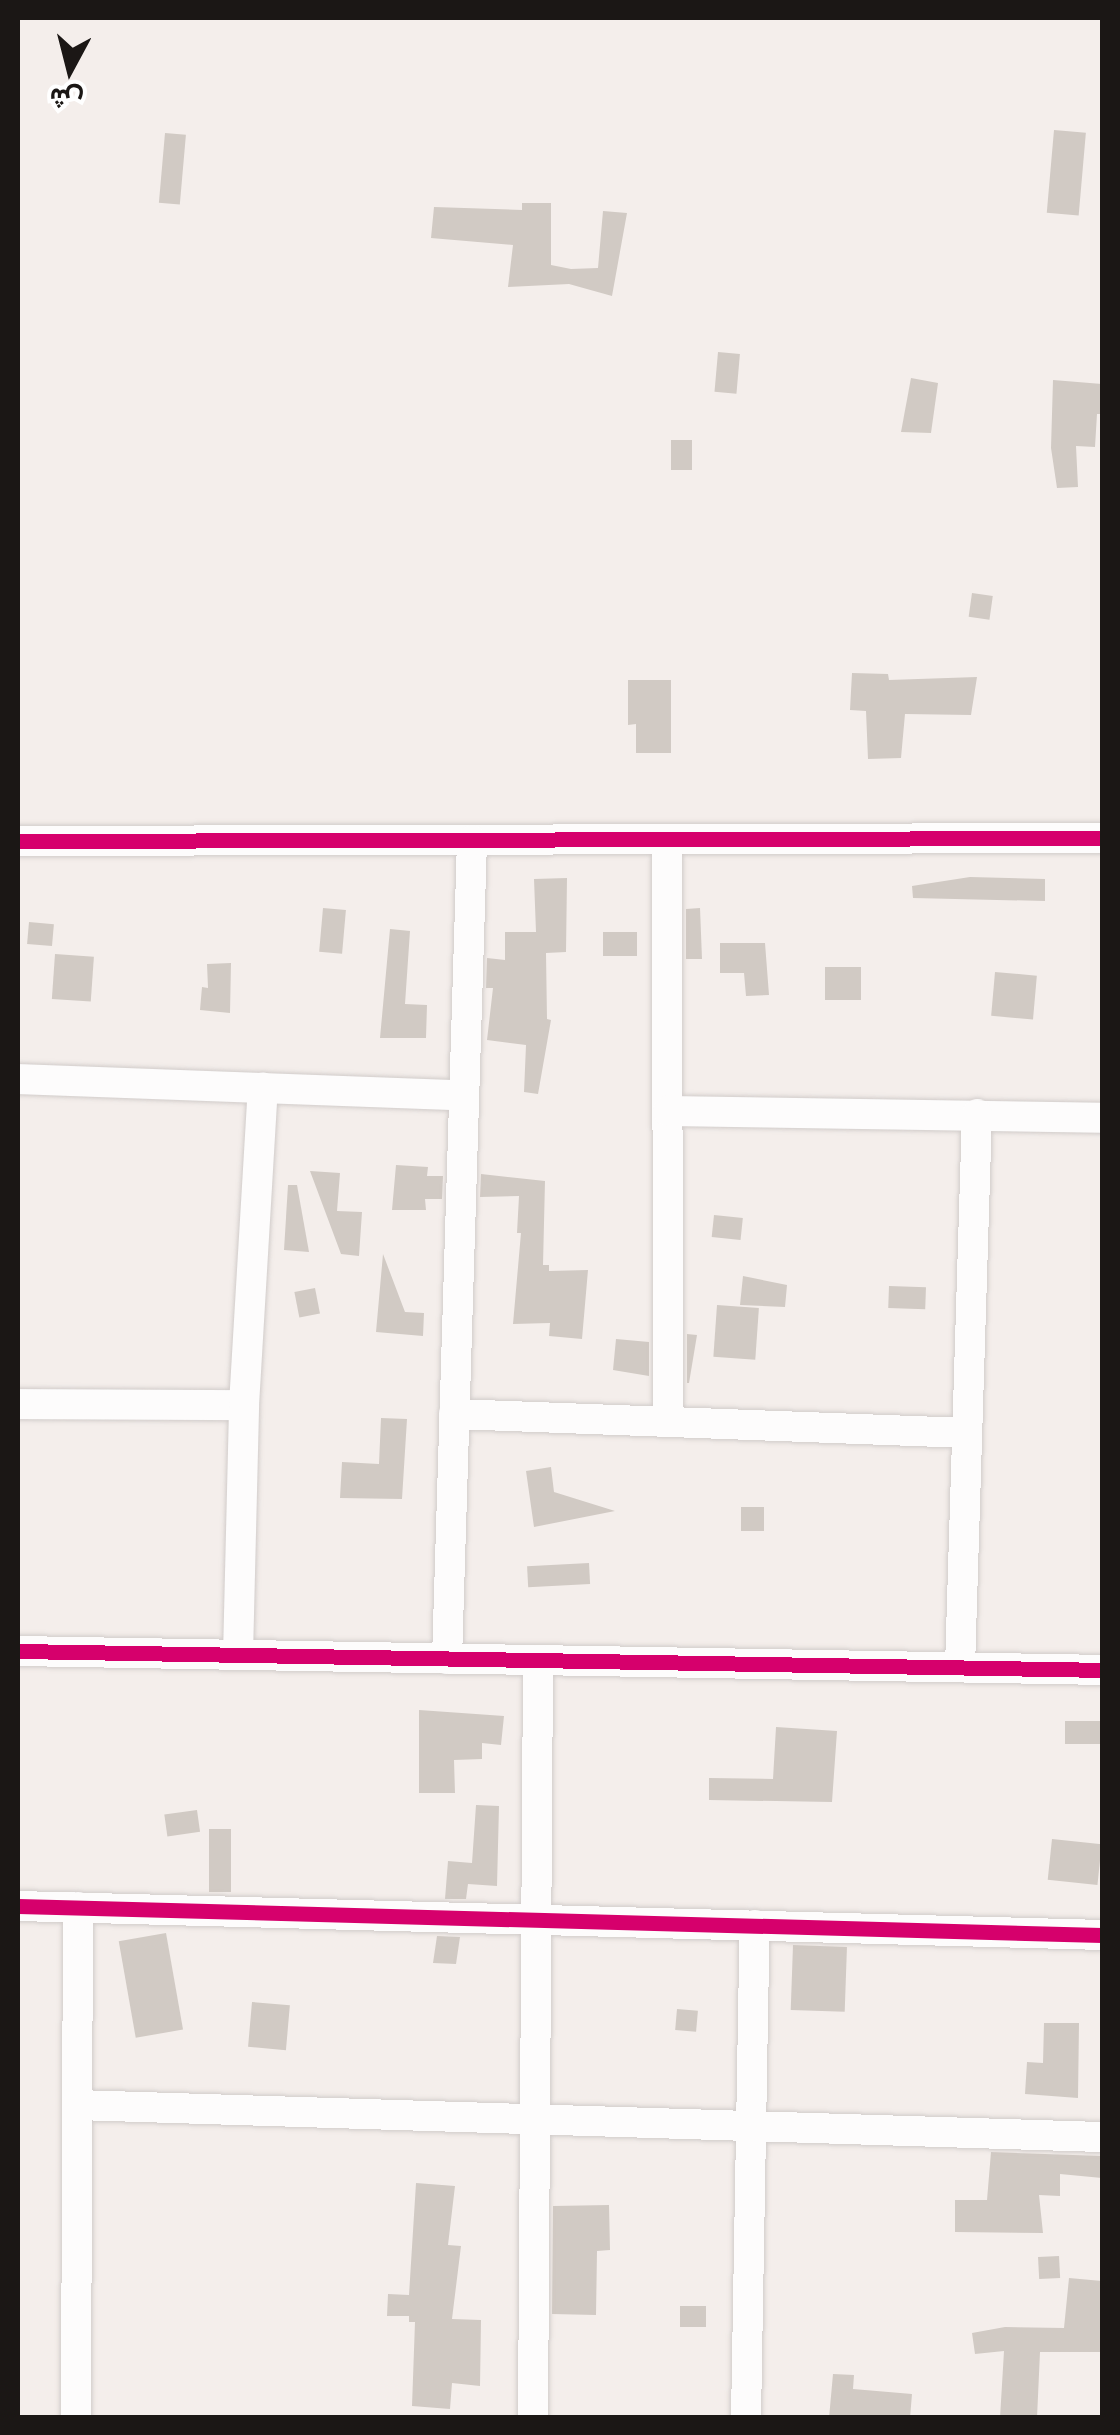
<!DOCTYPE html>
<meta charset="utf-8">
<style>
body{margin:0}
#map{position:relative;width:1120px;height:2435px;overflow:hidden;background:#f4eeeb;font-family:Montserrat,Vazirmatn,sans-serif}
div>[style]{position:absolute}
.building>*{inset:0;background:#d1cac4;transform-origin:0 0}
.roads{filter:drop-shadow(0 0 2px #d1ccca) drop-shadow(0 0 2px #d1ccca)}
.minor>*{height:30px;margin:-15px;padding:0 15px;transform-origin:15px;border-radius:15px;background:#fdfcfc}
.cycleway>*{height:15px;margin:-7.5px;padding:0 7.5px;transform-origin:7.5px;border-radius:7.5px;background:#d6006c}
span{translate:-50% -50%;white-space:nowrap;text-align:center;line-height:1.15;-webkit-text-stroke:9px #fff;paint-order:stroke}
.frame{position:absolute;inset:0;border:20px solid #1b1715;pointer-events:none}
.north{position:absolute;left:20px;top:20px;width:100px;height:100px;-webkit-text-stroke:8px #fff;paint-order:stroke;rotate:187deg;font-size:28px;font-weight:700;line-height:40px;text-align:center;color:#1b1715}
.north::after{content:'';display:block;margin:auto;width:35px;height:45px;background:#1b1715;clip-path:polygon(50% 0,100% 100%,50% 72%,0 100%)}
</style>
<div id="map">
<div class="building">
<div style="left:1054px;top:130px;width:32px;height:83px;rotate:5deg"></div>
<div style="left:165px;top:133px;width:21px;height:70px;rotate:5deg"></div>
<div style="clip-path:polygon(522px 203px,551px 203px,551px 265px,571px 269px,598px 268px,603px 211px,627px 213px,612px 296px,569px 284px,508px 287px,513px 245px,431px 238px,434px 207px,522px 210px)"></div>
<div style="left:718px;top:352px;width:22px;height:40px;rotate:5deg"></div>
<div style="clip-path:polygon(911px 378px,938px 383px,931px 433px,901px 432px)"></div>
<div style="clip-path:polygon(1053px 380px,1102px 384px,1102px 414px,1097px 414px,1095px 447px,1076px 446px,1078px 487px,1057px 488px,1051px 448px)"></div>
<div style="left:671px;top:440px;width:21px;height:30px"></div>
<div style="left:972px;top:593px;width:21px;height:24px;rotate:8deg"></div>
<div style="clip-path:polygon(852px 673px,888px 674px,889px 680px,977px 677px,971px 715px,905px 714px,901px 758px,868px 759px,866px 711px,850px 710px)"></div>
<div style="clip-path:polygon(628px 680px,671px 680px,671px 753px,636px 753px,636px 724px,628px 725px)"></div>
<div style="clip-path:polygon(970px 877px,1045px 879px,1045px 901px,913px 898px,912px 886px)"></div>
<div style="clip-path:polygon(567px 878px,566px 952px,546px 953px,547px 1019px,551px 1020px,538px 1094px,524px 1092px,526px 1045px,487px 1040px,493px 988px,486px 988px,487px 958px,505px 960px,505px 932px,536px 932px,534px 879px)"></div>
<div style="left:323px;top:908px;width:23px;height:44px;rotate:5deg"></div>
<div style="clip-path:polygon(700px 908px,702px 959px,686px 959px,686px 909px)"></div>
<div style="left:29px;top:922px;width:25px;height:22px;rotate:5deg"></div>
<div style="clip-path:polygon(390px 929px,410px 931px,405px 1004px,427px 1005px,426px 1038px,380px 1038px)"></div>
<div style="left:603px;top:932px;width:34px;height:24px"></div>
<div style="clip-path:polygon(720px 943px,765px 943px,769px 995px,746px 996px,744px 973px,720px 973px)"></div>
<div style="left:55px;top:954px;width:39px;height:45px;rotate:4deg"></div>
<div style="clip-path:polygon(231px 963px,230px 1013px,200px 1010px,202px 987px,208px 988px,207px 964px)"></div>
<div style="left:825px;top:967px;width:36px;height:33px"></div>
<div style="left:995px;top:972px;width:42px;height:44px;rotate:5deg"></div>
<div style="clip-path:polygon(396px 1165px,428px 1167px,427px 1176px,443px 1176px,442px 1199px,425px 1199px,426px 1210px,392px 1210px)"></div>
<div style="clip-path:polygon(310px 1171px,340px 1173px,337px 1211px,362px 1212px,359px 1256px,341px 1254px)"></div>
<div style="clip-path:polygon(481px 1174px,545px 1181px,543px 1265px,549px 1265px,549px 1271px,588px 1270px,582px 1339px,549px 1336px,550px 1323px,513px 1324px,521px 1233px,517px 1233px,519px 1196px,480px 1197px)"></div>
<div style="clip-path:polygon(288px 1185px,297px 1185px,309px 1252px,284px 1250px)"></div>
<div style="left:714px;top:1215px;width:29px;height:22px;rotate:6deg"></div>
<div style="clip-path:polygon(383px 1254px,405px 1312px,424px 1313px,423px 1336px,376px 1332px)"></div>
<div style="clip-path:polygon(743px 1276px,787px 1285px,785px 1307px,740px 1305px)"></div>
<div style="left:889px;top:1286px;width:37px;height:22px;rotate:2deg"></div>
<div style="left:315px;top:1288px;width:26px;height:21px;rotate:79deg"></div>
<div style="left:717px;top:1305px;width:42px;height:52px;rotate:4deg"></div>
<div style="clip-path:polygon(687px 1334px,697px 1335px,689px 1383px,687px 1383px)"></div>
<div style="clip-path:polygon(616px 1339px,649px 1342px,649px 1376px,613px 1370px)"></div>
<div style="clip-path:polygon(381px 1418px,407px 1419px,402px 1499px,340px 1498px,342px 1462px,379px 1464px)"></div>
<div style="clip-path:polygon(551px 1467px,554px 1492px,615px 1511px,534px 1527px,526px 1471px)"></div>
<div style="left:741px;top:1507px;width:23px;height:24px"></div>
<div style="left:589px;top:1563px;width:21px;height:62px;rotate:87deg"></div>
<div style="clip-path:polygon(419px 1710px,504px 1716px,501px 1745px,482px 1743px,482px 1759px,454px 1760px,455px 1793px,419px 1793px)"></div>
<div style="left:1102px;top:1721px;width:23px;height:37px;rotate:90deg"></div>
<div style="clip-path:polygon(776px 1727px,837px 1731px,832px 1802px,709px 1800px,709px 1778px,773px 1779px)"></div>
<div style="clip-path:polygon(476px 1805px,499px 1806px,497px 1886px,468px 1884px,466px 1899px,445px 1899px,448px 1861px,472px 1863px)"></div>
<div style="left:197px;top:1810px;width:22px;height:33px;rotate:82deg"></div>
<div style="left:209px;top:1829px;width:22px;height:63px"></div>
<div style="left:1052px;top:1839px;width:50px;height:41px;rotate:6deg"></div>
<div style="left:166px;top:1933px;width:98px;height:48px;rotate:80deg"></div>
<div style="clip-path:polygon(437px 1936px,460px 1937px,456px 1964px,433px 1963px)"></div>
<div style="left:793px;top:1945px;width:54px;height:65px;rotate:2deg"></div>
<div style="left:252px;top:2002px;width:38px;height:45px;rotate:5deg"></div>
<div style="left:677px;top:2009px;width:21px;height:21px;rotate:5deg"></div>
<div style="clip-path:polygon(1044px 2023px,1079px 2023px,1078px 2098px,1025px 2094px,1027px 2062px,1043px 2063px)"></div>
<div style="clip-path:polygon(991px 2152px,1102px 2156px,1102px 2178px,1060px 2174px,1060px 2196px,1039px 2195px,1043px 2233px,955px 2232px,955px 2200px,987px 2200px)"></div>
<div style="clip-path:polygon(416px 2183px,455px 2186px,448px 2245px,461px 2246px,452px 2319px,481px 2320px,480px 2386px,452px 2383px,450px 2409px,412px 2406px,415px 2322px,409px 2322px,409px 2316px,387px 2316px,388px 2294px,409px 2295px)"></div>
<div style="clip-path:polygon(609px 2205px,610px 2250px,597px 2251px,596px 2315px,552px 2314px,553px 2206px)"></div>
<div style="left:1059px;top:2256px;width:22px;height:21px;rotate:87deg"></div>
<div style="clip-path:polygon(1069px 2278px,1102px 2281px,1102px 2352px,1040px 2352px,1037px 2418px,1000px 2418px,1004px 2351px,975px 2354px,972px 2333px,1005px 2327px,1064px 2328px)"></div>
<div style="left:680px;top:2306px;width:26px;height:21px"></div>
<div style="clip-path:polygon(833px 2374px,854px 2375px,853px 2389px,912px 2394px,910px 2418px,829px 2418px)"></div>
</div>
<div class="roads">
<div class="minor">
<div style="left:667px;top:839px;width:583px;rotate:89.9deg"></div>
<div style="left:18px;top:841px;width:1084px;rotate:-0.16deg"></div>
<div style="left:18px;top:1079px;width:446px;rotate:2.1deg"></div>
<div style="left:668px;top:1111px;width:434px;rotate:0.9deg"></div>
<div style="left:18px;top:1404px;width:226px;rotate:0.3deg"></div>
<div style="left:454px;top:1414px;width:513px;rotate:2.12deg"></div>
<div style="left:18px;top:1651px;width:1084px;rotate:1deg"></div>
<div style="left:238px;top:1655px;width:250px;rotate:-88.6deg"></div>
<div style="left:244px;top:1405px;width:318px;rotate:-86.6deg"></div>
<div style="left:447px;top:1659px;width:819px;rotate:-88.25deg"></div>
<div style="left:960px;top:1667px;width:553px;rotate:-88.24deg"></div>
<div style="left:18px;top:1906px;width:1084px;rotate:1.53deg"></div>
<div style="left:77px;top:2105px;width:1025px;rotate:1.79deg"></div>
<div style="left:76px;top:2418px;width:511px;rotate:-89.78deg"></div>
<div style="left:533px;top:2418px;width:758px;rotate:-89.62deg"></div>
<div style="left:746px;top:2418px;width:493px;rotate:-89deg"></div>
</div>
</div>
<div class="cycleway">
<div style="left:18px;top:841px;width:1084px;rotate:-0.16deg"></div>
<div style="left:18px;top:1651px;width:1084px;rotate:1deg"></div>
<div style="left:18px;top:1906px;width:1084px;rotate:1.53deg"></div>
</div>
<div class="frame"></div>
<div class="north">ش</div>
</div>
